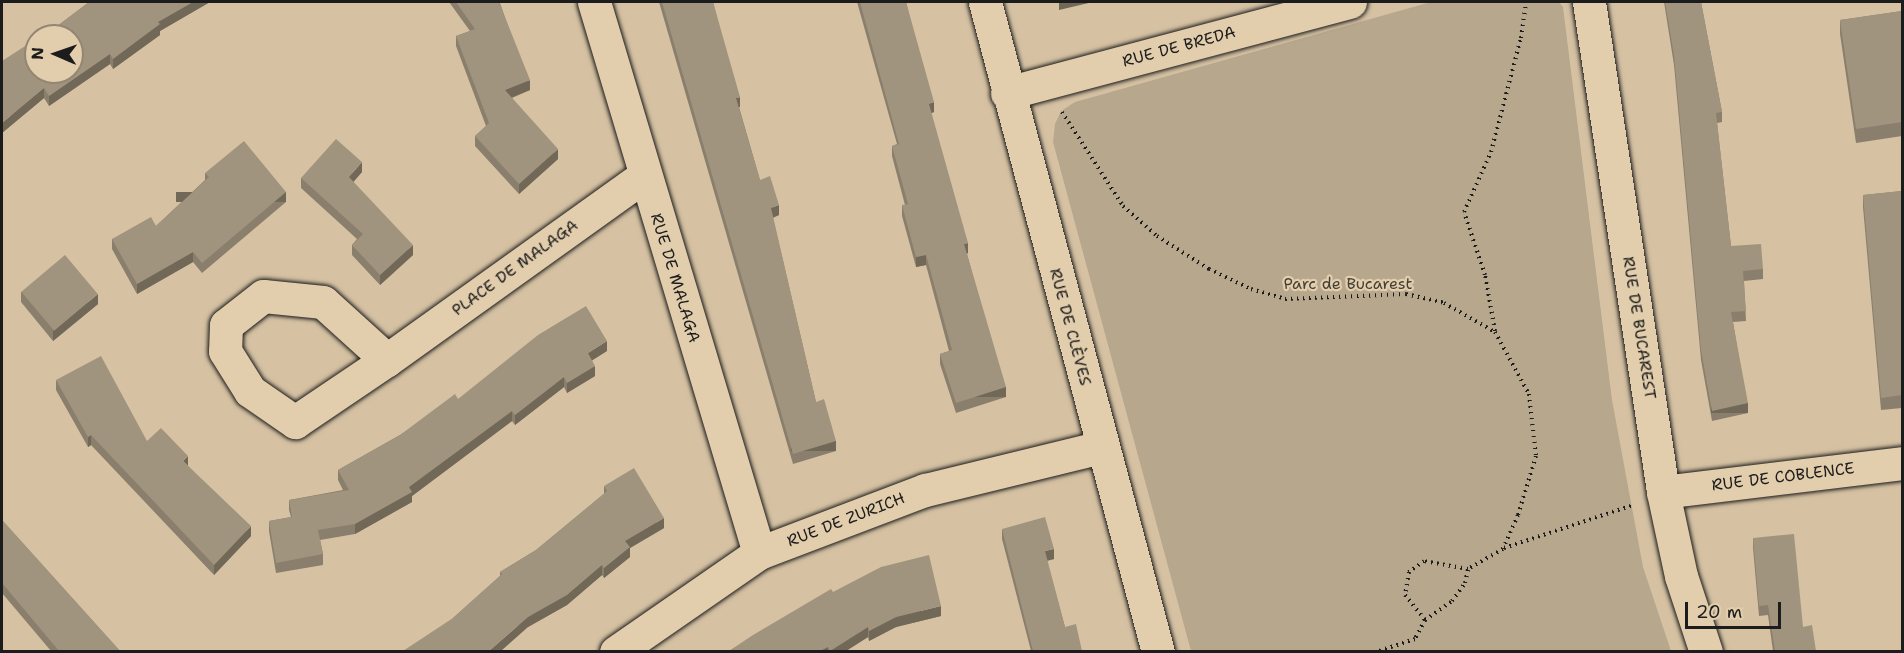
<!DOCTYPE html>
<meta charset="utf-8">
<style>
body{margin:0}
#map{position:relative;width:1904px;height:653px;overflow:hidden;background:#d6c2a3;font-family:"Shantell Sans",sans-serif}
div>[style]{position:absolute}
.green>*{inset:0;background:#b7a78d}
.path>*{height:4px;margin-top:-2px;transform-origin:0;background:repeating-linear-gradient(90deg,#1c1c1c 0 1.5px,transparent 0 6px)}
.roads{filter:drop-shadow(0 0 2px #1c1c1c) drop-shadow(0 0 2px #1c1c1c)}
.street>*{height:33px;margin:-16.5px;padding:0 16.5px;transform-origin:16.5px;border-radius:16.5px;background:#e2cdac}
.wall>*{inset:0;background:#8a7f6c}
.shaded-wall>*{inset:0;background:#716858;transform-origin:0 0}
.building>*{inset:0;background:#a1947e;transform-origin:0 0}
span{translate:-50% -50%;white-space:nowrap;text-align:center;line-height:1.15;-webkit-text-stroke:4.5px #e2cdac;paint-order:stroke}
.street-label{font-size:16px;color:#1c1c1c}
.park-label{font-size:16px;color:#433f38}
.frame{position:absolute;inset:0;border:3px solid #1c1c1c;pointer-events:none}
.north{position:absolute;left:24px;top:24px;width:60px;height:60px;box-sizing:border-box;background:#e2cdac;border:2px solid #938672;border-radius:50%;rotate:272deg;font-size:16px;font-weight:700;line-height:24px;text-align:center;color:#1c1c1c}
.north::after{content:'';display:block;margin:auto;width:21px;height:27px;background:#1c1c1c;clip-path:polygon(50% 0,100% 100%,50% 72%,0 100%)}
.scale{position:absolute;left:1685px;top:602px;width:96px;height:27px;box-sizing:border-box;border:3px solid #1c1c1c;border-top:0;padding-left:8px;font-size:18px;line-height:21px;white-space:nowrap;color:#1c1c1c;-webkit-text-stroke:4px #e2cdac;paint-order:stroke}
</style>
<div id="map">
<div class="green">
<div style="clip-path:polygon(1431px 2px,1559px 2px,1563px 7px,1612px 400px,1643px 567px,1671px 651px,1191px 651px,1053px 142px,1055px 124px,1061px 111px,1075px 102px)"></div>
</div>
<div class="path">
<div style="left:1062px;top:112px;width:112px;rotate:57deg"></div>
<div style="left:1123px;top:206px;width:45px;rotate:41.4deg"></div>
<div style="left:1157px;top:236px;width:62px;rotate:32.4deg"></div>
<div style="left:1209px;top:269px;width:47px;rotate:25.5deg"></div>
<div style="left:1251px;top:289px;width:35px;rotate:16deg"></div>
<div style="left:1285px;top:299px;width:121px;rotate:-2.4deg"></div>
<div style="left:1406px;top:294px;width:39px;rotate:13deg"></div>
<div style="left:1444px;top:303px;width:59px;rotate:29.6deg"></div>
<div style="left:1495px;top:332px;width:71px;rotate:61.3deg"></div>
<div style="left:1529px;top:394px;width:62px;rotate:83.6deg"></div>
<div style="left:1536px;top:456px;width:62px;rotate:107deg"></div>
<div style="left:1518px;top:515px;width:37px;rotate:114deg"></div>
<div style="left:1503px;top:549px;width:40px;rotate:150.3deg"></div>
<div style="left:1468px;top:569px;width:45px;rotate:-169.7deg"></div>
<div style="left:1424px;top:561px;width:19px;rotate:144deg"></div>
<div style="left:1409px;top:572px;width:23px;rotate:100deg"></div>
<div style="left:1405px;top:595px;width:32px;rotate:51deg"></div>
<div style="left:1425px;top:620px;width:21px;rotate:118deg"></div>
<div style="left:1415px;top:639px;width:41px;rotate:161.6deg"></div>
<div style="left:1495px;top:331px;width:57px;rotate:-100.1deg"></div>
<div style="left:1485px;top:275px;width:66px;rotate:-108.4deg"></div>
<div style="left:1464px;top:212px;width:66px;rotate:-65.8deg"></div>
<div style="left:1491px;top:152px;width:118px;rotate:-75.3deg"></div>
<div style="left:1521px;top:38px;width:36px;rotate:-82deg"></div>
<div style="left:1504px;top:548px;width:136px;rotate:-18.4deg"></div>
<div style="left:1425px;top:620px;width:33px;rotate:-35deg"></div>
<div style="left:1452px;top:601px;width:22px;rotate:-54deg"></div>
<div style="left:1465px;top:583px;width:14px;rotate:-78deg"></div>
</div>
<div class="roads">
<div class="street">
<div style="left:594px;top:2px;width:575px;rotate:73.33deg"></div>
<div style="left:985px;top:2px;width:673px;rotate:75.1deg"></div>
<div style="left:1589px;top:2px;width:496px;rotate:81.4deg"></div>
<div style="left:1663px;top:492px;width:86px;rotate:77.9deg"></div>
<div style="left:1681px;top:576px;width:80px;rotate:71.8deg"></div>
<div style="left:1007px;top:93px;width:355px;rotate:-14.9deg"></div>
<div style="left:387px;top:360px;width:86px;rotate:-137.8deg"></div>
<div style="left:323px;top:302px;width:60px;rotate:-174.3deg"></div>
<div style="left:263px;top:296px;width:47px;rotate:141.9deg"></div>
<div style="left:226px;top:325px;width:26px;rotate:92deg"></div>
<div style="left:225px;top:351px;width:47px;rotate:58deg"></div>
<div style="left:250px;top:391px;width:55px;rotate:34.6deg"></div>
<div style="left:295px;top:422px;width:111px;rotate:-34deg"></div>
<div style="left:387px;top:360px;width:316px;rotate:-35.6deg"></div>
<div style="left:1663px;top:492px;width:241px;rotate:-6.9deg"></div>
<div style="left:616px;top:652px;width:174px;rotate:-34.7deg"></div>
<div style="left:759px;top:553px;width:178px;rotate:-20.8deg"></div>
<div style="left:925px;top:490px;width:182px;rotate:-13.7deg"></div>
</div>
</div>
<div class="wall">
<div style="clip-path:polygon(89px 2px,210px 2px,160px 31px,160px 35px,113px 69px,110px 64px,49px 106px,44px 98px,2px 133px,56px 27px)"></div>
<div style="clip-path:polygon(449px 2px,503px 2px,500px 3px,530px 90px,512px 98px,558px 159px,519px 194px,475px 146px,475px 136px,486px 126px,456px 46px,456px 36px,470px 31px)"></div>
<div style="clip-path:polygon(659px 2px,713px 2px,740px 107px,739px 107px,760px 180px,779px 215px,773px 218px,816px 402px,836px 451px,793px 464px)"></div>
<div style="clip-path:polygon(857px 2px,906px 2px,934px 112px,931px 113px,968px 253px,967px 254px,1006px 397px,956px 413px,940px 364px,940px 354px,949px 351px,926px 265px,916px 267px,902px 216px,902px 205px,905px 205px,892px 156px,892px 146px,897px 144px)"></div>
<div style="clip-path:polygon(1664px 2px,1701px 2px,1722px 112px,1722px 122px,1717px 123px,1731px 246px,1763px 269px,1763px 279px,1744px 281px,1746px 321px,1733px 322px,1748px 413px,1712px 421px,1701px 360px,1674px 65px)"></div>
<div style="clip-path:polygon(1902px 11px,1902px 136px,1856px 143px,1840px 34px,1840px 20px)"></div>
<div style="clip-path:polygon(362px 172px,353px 182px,413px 255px,380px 285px,352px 255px,352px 245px,357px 239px,301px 188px,301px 178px)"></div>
<div style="clip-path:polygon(205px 173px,286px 202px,202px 273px,193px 262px,137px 294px,112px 249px,112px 239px,156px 226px,205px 180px)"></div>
<div style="clip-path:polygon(1902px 191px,1902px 408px,1881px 410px,1863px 207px,1863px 195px)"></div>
<div style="clip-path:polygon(21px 292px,98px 304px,53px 341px,21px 302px)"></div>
<div style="clip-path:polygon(607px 351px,592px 360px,595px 376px,567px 393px,564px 387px,515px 425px,512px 421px,412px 496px,412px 502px,355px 534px,320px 540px,323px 554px,323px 565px,276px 573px,269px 531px,269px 521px,291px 517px,289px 510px,289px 500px,343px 490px,338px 480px,338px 470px,400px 435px,458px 399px)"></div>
<div style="clip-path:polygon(56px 380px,147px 441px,188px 466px,251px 536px,214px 575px,91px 445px,88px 447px,56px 390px)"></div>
<div style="clip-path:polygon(604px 486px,664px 528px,630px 548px,630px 557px,604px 578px,602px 575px,567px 605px,528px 627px,453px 618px,500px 576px,500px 572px,536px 550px,604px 494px)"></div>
<div style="clip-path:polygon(2px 520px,120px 651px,51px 651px,2px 593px)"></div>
<div style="clip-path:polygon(1002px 529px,1054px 559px,1047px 561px,1065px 627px,1082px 651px,1031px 651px,1002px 539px)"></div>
<div style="clip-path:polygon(1753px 538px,1803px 627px,1816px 651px,1773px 651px,1768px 615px,1759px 616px,1753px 548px)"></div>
<div style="clip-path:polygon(833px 592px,941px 616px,896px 627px,869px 641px,868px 637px,846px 651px,729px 651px)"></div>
</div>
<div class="shaded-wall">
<div style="clip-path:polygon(193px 2px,210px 2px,160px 31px,160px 35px,113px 69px,113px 59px,158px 22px)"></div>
<div style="clip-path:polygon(1059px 2px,1093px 2px,1059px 10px)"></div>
<div style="clip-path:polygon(110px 54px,110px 64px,49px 106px,49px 96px)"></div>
<div style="clip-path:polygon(530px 80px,530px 90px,505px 100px,505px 90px)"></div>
<div style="clip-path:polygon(44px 88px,44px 98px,2px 133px,2px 123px)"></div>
<div style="clip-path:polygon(740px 97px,740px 107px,736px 108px,736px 98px)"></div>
<div style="clip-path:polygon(934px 102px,934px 112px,929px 114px,929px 104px)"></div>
<div style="clip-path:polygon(558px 149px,558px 159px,519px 194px,519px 184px)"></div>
<div style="clip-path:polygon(362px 162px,362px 172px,349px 187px,349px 177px)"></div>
<div style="left:286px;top:192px;width:10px;height:110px;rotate:90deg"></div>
<div style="clip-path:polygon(779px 205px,779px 215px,771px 218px,771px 208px)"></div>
<div style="clip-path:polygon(968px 243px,968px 253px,964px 254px,964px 244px)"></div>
<div style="clip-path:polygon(413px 245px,413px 255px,380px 285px,380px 275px)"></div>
<div style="clip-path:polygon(193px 252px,193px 262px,137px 294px,137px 284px)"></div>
<div style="clip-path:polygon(926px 255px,926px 265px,916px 267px,916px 257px)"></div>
<div style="clip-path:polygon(98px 294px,98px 304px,53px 341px,53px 331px)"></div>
<div style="clip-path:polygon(607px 341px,607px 351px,588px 363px,588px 353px)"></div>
<div style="clip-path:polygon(595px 366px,595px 376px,567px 393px,567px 383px)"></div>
<div style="clip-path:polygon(564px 377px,564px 387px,515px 425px,515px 415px)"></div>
<div style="left:1006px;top:387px;width:10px;height:52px;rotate:90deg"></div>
<div style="left:1748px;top:403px;width:10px;height:37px;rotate:90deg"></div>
<div style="clip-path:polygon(512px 411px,512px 421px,412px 496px,412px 502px,355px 534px,355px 524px,409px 487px)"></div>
<div style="clip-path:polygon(91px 435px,91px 445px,88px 447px,88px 437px)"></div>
<div style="left:836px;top:441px;width:10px;height:45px;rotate:90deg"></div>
<div style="clip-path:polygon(188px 456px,188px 466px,183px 461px)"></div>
<div style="clip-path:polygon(664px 518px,664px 528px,630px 548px,630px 557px,604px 578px,604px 568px,625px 541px)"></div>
<div style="clip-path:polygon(251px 526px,251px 536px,214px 575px,214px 565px)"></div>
<div style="clip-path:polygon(1054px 549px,1054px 559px,1045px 561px,1045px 551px)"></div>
<div style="clip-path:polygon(602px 565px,602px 575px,567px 605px,528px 627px,501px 651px,489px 651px,528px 617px)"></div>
<div style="clip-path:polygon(941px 606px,941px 616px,896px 627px,869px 641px,869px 631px,896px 617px)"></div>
<div style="clip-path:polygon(868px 627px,868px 637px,846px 651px,830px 651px)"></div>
<div style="clip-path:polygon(828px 647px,828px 651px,820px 651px)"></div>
</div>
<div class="building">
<div style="clip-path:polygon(89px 2px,193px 2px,158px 22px,160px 24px,113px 59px,110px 54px,49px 96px,44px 88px,2px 123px,2px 61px,36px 39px,36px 72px,72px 72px,72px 36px,41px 36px,56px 27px)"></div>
<div style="clip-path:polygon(456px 2px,499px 2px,530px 80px,505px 90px,558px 149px,519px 184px,475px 136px,489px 123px,456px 36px,475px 29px)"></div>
<div style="clip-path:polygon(662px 2px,713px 2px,740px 97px,736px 98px,760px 180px,770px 176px,779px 205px,771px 208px,816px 402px,824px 399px,836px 441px,793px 454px)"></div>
<div style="clip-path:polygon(860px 2px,906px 2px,934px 102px,929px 104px,968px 243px,964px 244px,1006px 387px,956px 403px,940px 354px,952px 350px,926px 255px,916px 257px,902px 205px,908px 204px,892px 146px,899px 144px)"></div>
<div style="clip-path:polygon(1665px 2px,1701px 2px,1722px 112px,1716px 113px,1731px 246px,1761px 244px,1763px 269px,1743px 271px,1746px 311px,1731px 312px,1748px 403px,1712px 411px,1701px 350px,1674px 55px)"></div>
<div style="clip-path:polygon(1902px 11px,1902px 122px,1856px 129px,1840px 20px)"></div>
<div style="clip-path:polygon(336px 139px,362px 162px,349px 177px,413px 245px,380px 275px,352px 245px,363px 234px,301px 178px)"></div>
<div style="clip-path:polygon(244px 141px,286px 192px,202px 263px,193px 252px,137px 284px,112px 239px,151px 217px,156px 226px,209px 177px,205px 173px)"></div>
<div style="clip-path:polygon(1902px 191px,1902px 395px,1881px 398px,1863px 195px)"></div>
<div style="left:65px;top:255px;width:51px;height:57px;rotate:50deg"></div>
<div style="clip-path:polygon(586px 306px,607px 341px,588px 353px,595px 366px,567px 383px,564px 377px,515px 415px,512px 411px,409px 487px,412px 492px,355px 524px,318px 530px,323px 554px,276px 563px,269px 521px,292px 517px,289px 500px,349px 490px,338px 470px,400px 435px,455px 394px,458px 399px,538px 335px)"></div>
<div style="clip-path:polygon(101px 356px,147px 441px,161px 428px,188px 456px,183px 461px,251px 526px,214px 565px,91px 435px,88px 437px,56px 380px)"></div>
<div style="clip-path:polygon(634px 468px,664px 518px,625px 541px,630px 547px,604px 568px,602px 565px,567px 595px,528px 617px,489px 651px,403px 651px,453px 618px,502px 574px,500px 572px,536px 550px,607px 491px,604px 486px)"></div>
<div style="clip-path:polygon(1045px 517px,1054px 549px,1045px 551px,1065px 627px,1076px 624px,1082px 651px,1033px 651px,1002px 529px)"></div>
<div style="clip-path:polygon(2px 520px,120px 651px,59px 651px,2px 583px)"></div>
<div style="clip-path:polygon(1794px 534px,1803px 627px,1812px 625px,1816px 651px,1775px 651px,1768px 605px,1759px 606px,1753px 538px)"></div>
<div style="clip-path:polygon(929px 555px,941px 606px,896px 617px,869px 631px,868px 627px,830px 651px,828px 647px,820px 651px,729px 651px,753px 635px,831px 589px,833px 592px,881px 567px)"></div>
</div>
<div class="street-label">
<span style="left:1179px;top:47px;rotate:-15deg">RUE DE BREDA</span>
<span style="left:515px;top:268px;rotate:-36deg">PLACE DE MALAGA</span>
<span style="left:675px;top:278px;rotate:73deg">RUE DE MALAGA</span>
<span style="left:1070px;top:327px;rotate:75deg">RUE DE CLÈVES</span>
<span style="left:1639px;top:328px;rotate:81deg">RUE DE BUCAREST</span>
<span style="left:1783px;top:477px;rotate:-7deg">RUE DE COBLENCE</span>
<span style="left:846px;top:520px;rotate:-21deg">RUE DE ZURICH</span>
</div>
<div class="park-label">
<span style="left:1348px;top:284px">Parc de Bucarest</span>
</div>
<div class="frame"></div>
<div class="north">N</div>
<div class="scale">20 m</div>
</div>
